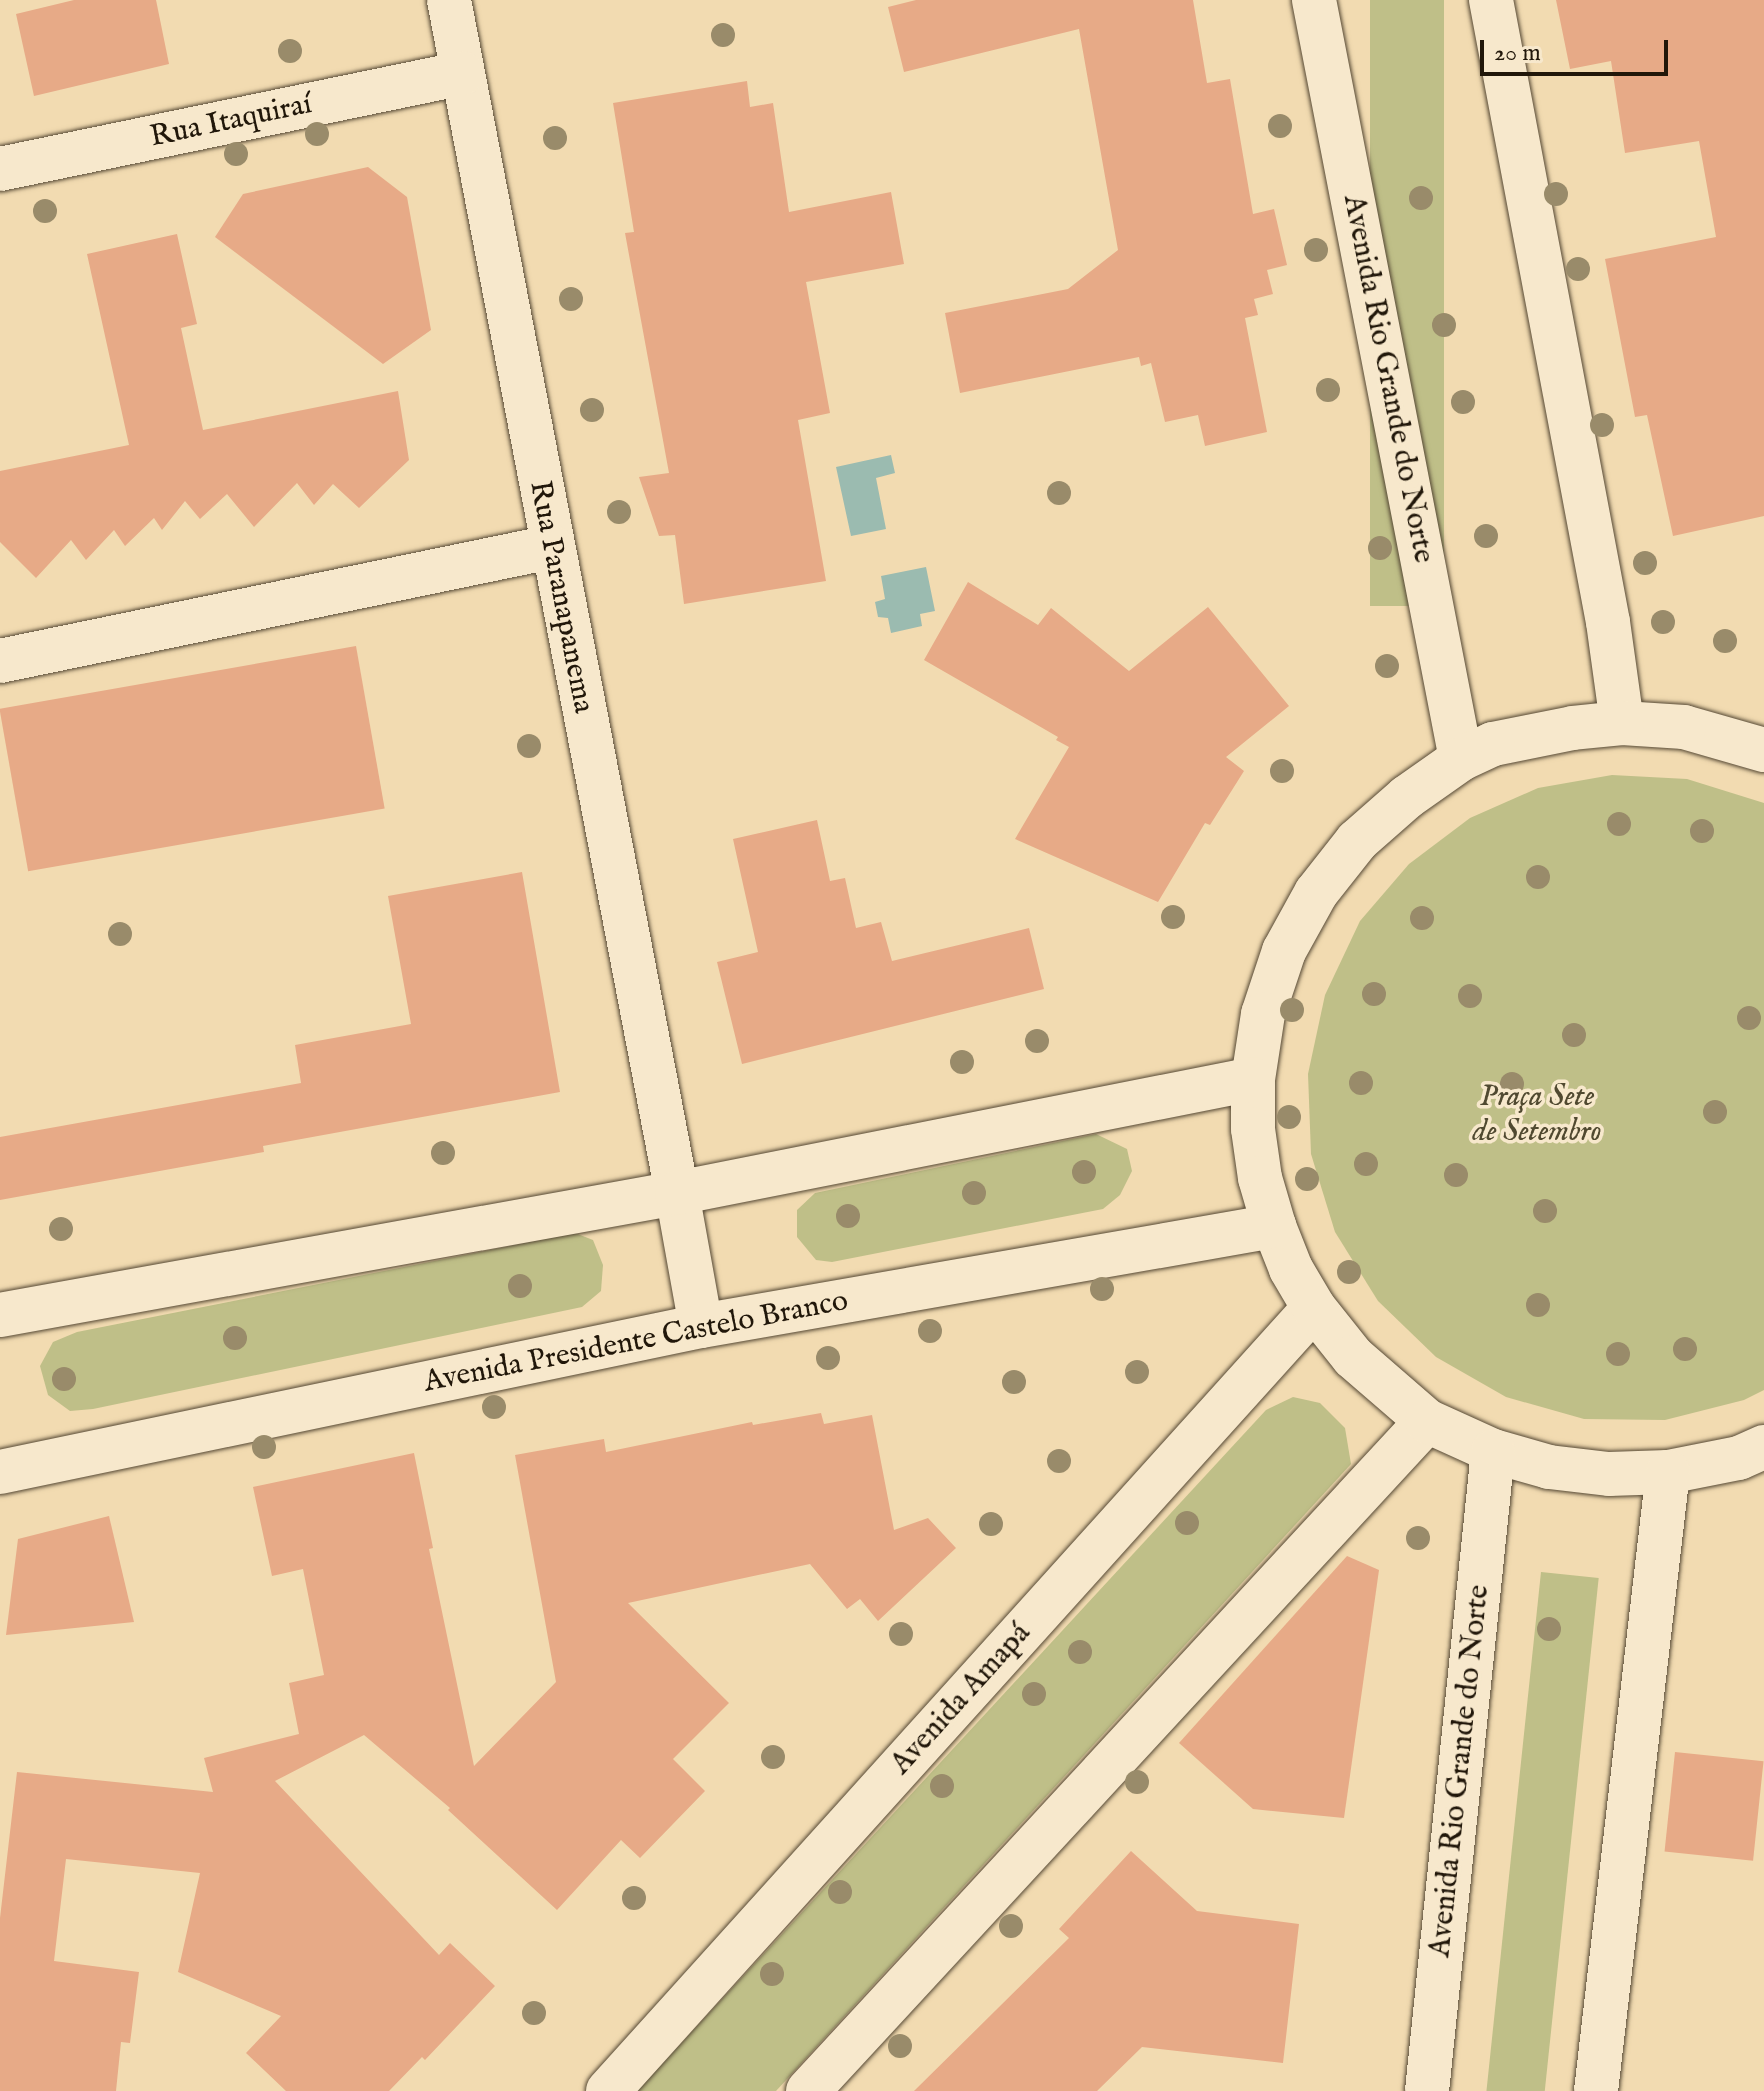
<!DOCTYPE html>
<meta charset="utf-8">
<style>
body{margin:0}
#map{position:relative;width:1764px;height:2091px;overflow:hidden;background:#f2dbb1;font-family:"IM FELL English",serif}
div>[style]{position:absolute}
.green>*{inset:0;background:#bfbf88;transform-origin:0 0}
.water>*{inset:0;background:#9bbbb0}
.building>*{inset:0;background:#e7aa87;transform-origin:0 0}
.roads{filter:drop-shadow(0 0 2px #554834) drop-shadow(0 0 2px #554834)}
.minor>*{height:44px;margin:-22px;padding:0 22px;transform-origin:22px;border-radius:22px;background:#f7e8cc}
.tertiary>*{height:44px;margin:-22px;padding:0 22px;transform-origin:22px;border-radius:22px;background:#f7e8cc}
.secondary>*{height:44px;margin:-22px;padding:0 22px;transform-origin:22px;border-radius:22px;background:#f7e8cc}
.trees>*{width:24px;height:24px;margin:-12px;border-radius:50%;background:#998b6a}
span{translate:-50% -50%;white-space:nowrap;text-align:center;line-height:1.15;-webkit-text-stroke:7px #f7e8cc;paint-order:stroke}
.street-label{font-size:30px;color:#21170a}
.park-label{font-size:30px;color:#504930;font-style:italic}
.scale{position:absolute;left:1480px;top:40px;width:188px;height:36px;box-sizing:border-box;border:4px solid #21170a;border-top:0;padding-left:10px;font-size:24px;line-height:28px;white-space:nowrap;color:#21170a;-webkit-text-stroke:6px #f7e8cc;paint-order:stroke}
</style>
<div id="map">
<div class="green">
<div style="left:1370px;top:0;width:74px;height:606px"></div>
<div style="clip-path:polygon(1612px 775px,1687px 779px,1764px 803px,1764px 1390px,1744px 1400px,1665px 1420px,1584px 1419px,1506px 1397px,1436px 1357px,1378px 1301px,1335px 1232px,1311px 1154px,1308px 1074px,1325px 995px,1360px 921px,1409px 864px,1470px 818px,1538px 788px)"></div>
<div style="clip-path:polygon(1096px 1134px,1127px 1149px,1132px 1171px,1120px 1195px,1103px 1209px,832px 1262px,816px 1260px,797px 1237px,797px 1210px,815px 1193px)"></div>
<div style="clip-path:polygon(575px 1233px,593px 1240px,603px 1265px,601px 1291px,582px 1307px,93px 1409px,70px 1411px,48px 1395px,40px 1366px,53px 1342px,77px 1332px)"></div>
<div style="clip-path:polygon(1293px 1397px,1320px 1403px,1345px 1428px,1351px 1464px,776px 2091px,637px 2091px,1266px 1410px)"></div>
<div style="left:1541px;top:1572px;width:58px;height:522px;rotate:6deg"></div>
</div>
<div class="water">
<div style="clip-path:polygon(891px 455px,895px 473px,876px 478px,886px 529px,851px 536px,836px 467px)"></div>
<div style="clip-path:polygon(926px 567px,935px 611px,920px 614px,922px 626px,891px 633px,888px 618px,878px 617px,875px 602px,885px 599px,881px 576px)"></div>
</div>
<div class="building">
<div style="clip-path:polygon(74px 0,156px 0,169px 64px,34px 96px,16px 14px)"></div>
<div style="clip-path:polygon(916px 0,1193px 0,1207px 83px,1230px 79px,1253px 214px,1274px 209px,1287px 265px,1267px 270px,1273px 294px,1254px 299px,1258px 315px,1245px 318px,1267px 432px,1205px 446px,1198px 415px,1165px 422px,1151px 363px,1141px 366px,1139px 357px,960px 393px,945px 313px,1068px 289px,1118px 250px,1079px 29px,904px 72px,888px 7px)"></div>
<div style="clip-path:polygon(1556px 0,1764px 0,1764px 516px,1673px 536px,1647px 415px,1635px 417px,1605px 259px,1716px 237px,1699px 141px,1625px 153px,1611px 61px,1570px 69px)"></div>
<div style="clip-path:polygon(747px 81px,750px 107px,773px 103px,789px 212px,891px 192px,904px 264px,806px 282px,830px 413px,798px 420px,826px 581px,684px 604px,675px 535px,659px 536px,639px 477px,669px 473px,625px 233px,634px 232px,613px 103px)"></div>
<div style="clip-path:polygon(368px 167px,407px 197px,431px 330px,383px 364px,215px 237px,243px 194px)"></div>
<div style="clip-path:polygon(177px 234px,197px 324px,181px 328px,203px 430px,398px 391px,409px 460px,359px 508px,333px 484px,314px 505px,297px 483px,254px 527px,227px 494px,200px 519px,185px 501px,162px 530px,154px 518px,125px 546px,114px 530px,86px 560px,71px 540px,36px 578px,0 542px,0 471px,129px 445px,87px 254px)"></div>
<div style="clip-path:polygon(968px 582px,1038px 625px,1051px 608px,1129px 671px,1208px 607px,1289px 706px,1226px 757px,1244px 771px,1210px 825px,1205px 823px,1158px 902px,1015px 839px,1069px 747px,1056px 740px,1058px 737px,924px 660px)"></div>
<div style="left:356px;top:646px;width:165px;height:362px;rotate:80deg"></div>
<div style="clip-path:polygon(817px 820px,830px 881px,845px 878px,856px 928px,881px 922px,892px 961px,1029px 928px,1044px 989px,742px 1064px,717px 962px,758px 952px,733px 839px)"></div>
<div style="clip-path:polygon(522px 872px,560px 1092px,263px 1146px,264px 1152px,0 1200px,0 1137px,301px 1083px,295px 1045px,411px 1024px,388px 896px)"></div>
<div style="clip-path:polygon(821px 1413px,824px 1424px,872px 1415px,894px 1530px,928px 1518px,956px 1548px,878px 1621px,860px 1599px,847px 1609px,810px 1564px,628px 1603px,729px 1703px,673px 1759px,705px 1791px,640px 1858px,621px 1840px,557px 1910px,448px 1810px,450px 1808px,364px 1735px,275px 1781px,439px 1955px,450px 1943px,495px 1986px,425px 2060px,422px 2057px,389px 2091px,286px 2091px,246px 2053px,281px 2016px,178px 1972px,200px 1873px,66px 1859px,54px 1961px,139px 1972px,130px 2043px,121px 2042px,116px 2091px,0 2091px,0 1918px,17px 1772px,213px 1792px,204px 1758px,299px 1734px,289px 1683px,324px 1675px,303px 1569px,272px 1576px,253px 1487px,414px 1453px,433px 1548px,429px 1549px,474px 1766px,556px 1682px,515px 1455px,604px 1439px,606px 1452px,752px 1422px,753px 1425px)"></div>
<div style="clip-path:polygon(109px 1516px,134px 1622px,6px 1635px,18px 1539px)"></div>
<div style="clip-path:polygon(1347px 1556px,1379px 1570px,1344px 1818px,1253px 1809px,1179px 1743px)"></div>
<div style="left:1675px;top:1752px;width:89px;height:100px;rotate:6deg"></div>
<div style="clip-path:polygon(1131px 1851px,1197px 1911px,1299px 1924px,1283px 2063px,1142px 2047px,1097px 2091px,914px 2091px,1069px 1938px,1059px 1929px)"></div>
</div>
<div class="roads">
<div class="minor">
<div style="left:449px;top:0;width:1215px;rotate:79.18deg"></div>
<div style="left:0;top:169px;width:472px;rotate:-11.7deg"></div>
<div style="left:0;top:661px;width:563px;rotate:-11.69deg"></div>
</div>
<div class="tertiary">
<div style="left:608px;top:2091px;width:1054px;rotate:-47.96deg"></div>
<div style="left:808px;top:2091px;width:912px;rotate:-47.27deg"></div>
</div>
<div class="secondary">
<div style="left:1314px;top:0;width:773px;rotate:79.04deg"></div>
<div style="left:1491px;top:0;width:633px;rotate:79.35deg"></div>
<div style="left:1608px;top:622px;width:102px;rotate:82.1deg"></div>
<div style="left:1764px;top:750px;width:83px;rotate:-164deg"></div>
<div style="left:1684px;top:727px;width:62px;rotate:-176.3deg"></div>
<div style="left:1622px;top:723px;width:49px;rotate:174.2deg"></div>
<div style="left:1573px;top:728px;width:82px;rotate:168.7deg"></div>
<div style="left:1493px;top:744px;width:35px;rotate:155deg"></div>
<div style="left:1461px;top:759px;width:66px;rotate:144.9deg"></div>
<div style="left:1407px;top:797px;width:67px;rotate:138.7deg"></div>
<div style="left:1357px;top:841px;width:66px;rotate:128.3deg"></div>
<div style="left:1316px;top:893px;width:66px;rotate:118.9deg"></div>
<div style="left:1284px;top:951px;width:66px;rotate:108.4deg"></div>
<div style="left:1263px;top:1014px;width:66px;rotate:98.7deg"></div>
<div style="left:1253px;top:1079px;width:50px;rotate:90deg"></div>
<div style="left:1253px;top:1129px;width:49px;rotate:81.9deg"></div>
<div style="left:1260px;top:1178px;width:50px;rotate:73.7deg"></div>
<div style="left:1274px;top:1226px;width:46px;rotate:68.4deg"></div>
<div style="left:1291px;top:1269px;width:45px;rotate:59.5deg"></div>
<div style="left:1314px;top:1308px;width:63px;rotate:51.5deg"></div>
<div style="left:1353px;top:1357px;width:98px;rotate:40.9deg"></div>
<div style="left:1427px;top:1421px;width:72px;rotate:24.4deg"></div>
<div style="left:1493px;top:1451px;width:58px;rotate:15.9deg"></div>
<div style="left:1549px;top:1467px;width:60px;rotate:6.7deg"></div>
<div style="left:1609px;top:1474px;width:59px;rotate:-1.9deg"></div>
<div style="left:1668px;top:1472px;width:72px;rotate:-11.2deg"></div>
<div style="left:1739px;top:1458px;width:27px;rotate:-24deg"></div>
<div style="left:677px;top:1193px;width:135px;rotate:79.8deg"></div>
<div style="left:0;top:1315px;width:688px;rotate:-10.22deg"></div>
<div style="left:677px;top:1193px;width:587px;rotate:-11.2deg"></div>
<div style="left:0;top:1472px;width:716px;rotate:-11.77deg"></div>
<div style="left:701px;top:1326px;width:582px;rotate:-9.9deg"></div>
<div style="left:1427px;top:2091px;width:643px;rotate:-84.11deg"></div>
<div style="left:1596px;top:2091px;width:623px;rotate:-83.37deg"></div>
</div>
</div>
<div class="trees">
<div style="left:723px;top:35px"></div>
<div style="left:290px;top:51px"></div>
<div style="left:1280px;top:126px"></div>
<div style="left:317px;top:134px"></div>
<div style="left:555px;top:138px"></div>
<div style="left:236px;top:154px"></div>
<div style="left:1556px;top:194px"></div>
<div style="left:1421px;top:198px"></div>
<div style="left:45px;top:211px"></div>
<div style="left:1316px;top:250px"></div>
<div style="left:1578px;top:269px"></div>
<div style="left:571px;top:299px"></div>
<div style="left:1444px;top:325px"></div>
<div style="left:1328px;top:390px"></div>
<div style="left:1463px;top:402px"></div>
<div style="left:592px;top:410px"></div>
<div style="left:1602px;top:425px"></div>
<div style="left:1059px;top:493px"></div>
<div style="left:619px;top:512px"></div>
<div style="left:1486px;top:536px"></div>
<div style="left:1380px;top:548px"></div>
<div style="left:1645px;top:563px"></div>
<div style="left:1663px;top:622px"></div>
<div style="left:1725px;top:641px"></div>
<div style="left:1387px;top:666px"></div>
<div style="left:529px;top:746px"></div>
<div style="left:1282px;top:771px"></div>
<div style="left:1619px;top:824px"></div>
<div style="left:1702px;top:831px"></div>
<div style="left:1538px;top:877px"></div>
<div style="left:1173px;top:917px"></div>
<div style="left:1422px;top:918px"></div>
<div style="left:120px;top:934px"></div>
<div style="left:1374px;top:994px"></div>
<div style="left:1470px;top:996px"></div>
<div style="left:1292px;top:1010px"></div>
<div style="left:1749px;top:1018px"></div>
<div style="left:1574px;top:1035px"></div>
<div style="left:1037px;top:1041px"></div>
<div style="left:962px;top:1062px"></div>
<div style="left:1361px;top:1083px"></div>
<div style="left:1512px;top:1084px"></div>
<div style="left:1715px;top:1112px"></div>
<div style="left:1289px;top:1117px"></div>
<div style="left:443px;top:1153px"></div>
<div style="left:1366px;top:1164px"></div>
<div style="left:1084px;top:1172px"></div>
<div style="left:1456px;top:1175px"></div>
<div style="left:1307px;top:1179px"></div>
<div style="left:974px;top:1193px"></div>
<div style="left:1545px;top:1211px"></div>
<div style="left:848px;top:1216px"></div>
<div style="left:61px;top:1229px"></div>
<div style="left:1349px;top:1272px"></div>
<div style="left:520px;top:1286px"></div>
<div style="left:1102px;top:1289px"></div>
<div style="left:1538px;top:1305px"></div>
<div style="left:930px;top:1331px"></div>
<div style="left:235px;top:1338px"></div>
<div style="left:1685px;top:1349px"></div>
<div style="left:1618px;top:1354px"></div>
<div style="left:828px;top:1358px"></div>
<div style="left:1137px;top:1372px"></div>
<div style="left:64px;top:1379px"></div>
<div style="left:1014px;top:1382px"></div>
<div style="left:494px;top:1407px"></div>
<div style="left:264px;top:1447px"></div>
<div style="left:1059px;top:1461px"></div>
<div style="left:1187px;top:1523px"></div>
<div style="left:991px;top:1524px"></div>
<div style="left:1418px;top:1538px"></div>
<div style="left:1549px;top:1629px"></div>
<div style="left:901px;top:1634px"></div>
<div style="left:1080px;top:1652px"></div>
<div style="left:1034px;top:1694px"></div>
<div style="left:773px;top:1757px"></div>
<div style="left:1137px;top:1782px"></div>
<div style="left:942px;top:1786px"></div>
<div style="left:840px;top:1892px"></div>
<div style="left:634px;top:1898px"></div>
<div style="left:1011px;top:1926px"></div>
<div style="left:772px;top:1974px"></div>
<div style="left:534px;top:2013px"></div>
<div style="left:900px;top:2046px"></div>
</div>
<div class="street-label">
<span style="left:231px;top:121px;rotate:-12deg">Rua Itaquiraí</span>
<span style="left:1388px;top:379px;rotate:79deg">Avenida Rio Grande do Norte</span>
<span style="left:561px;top:597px;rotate:79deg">Rua Paranapanema</span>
<span style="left:636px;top:1342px;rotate:-11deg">Avenida Presidente Castelo Branco</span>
<span style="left:961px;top:1699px;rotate:-48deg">Avenida Amapá</span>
<span style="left:1460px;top:1771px;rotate:-84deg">Avenida Rio Grande do Norte</span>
</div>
<div class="park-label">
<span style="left:1537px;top:1114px">Praça Sete<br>de Setembro</span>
</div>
<div class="scale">20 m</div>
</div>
